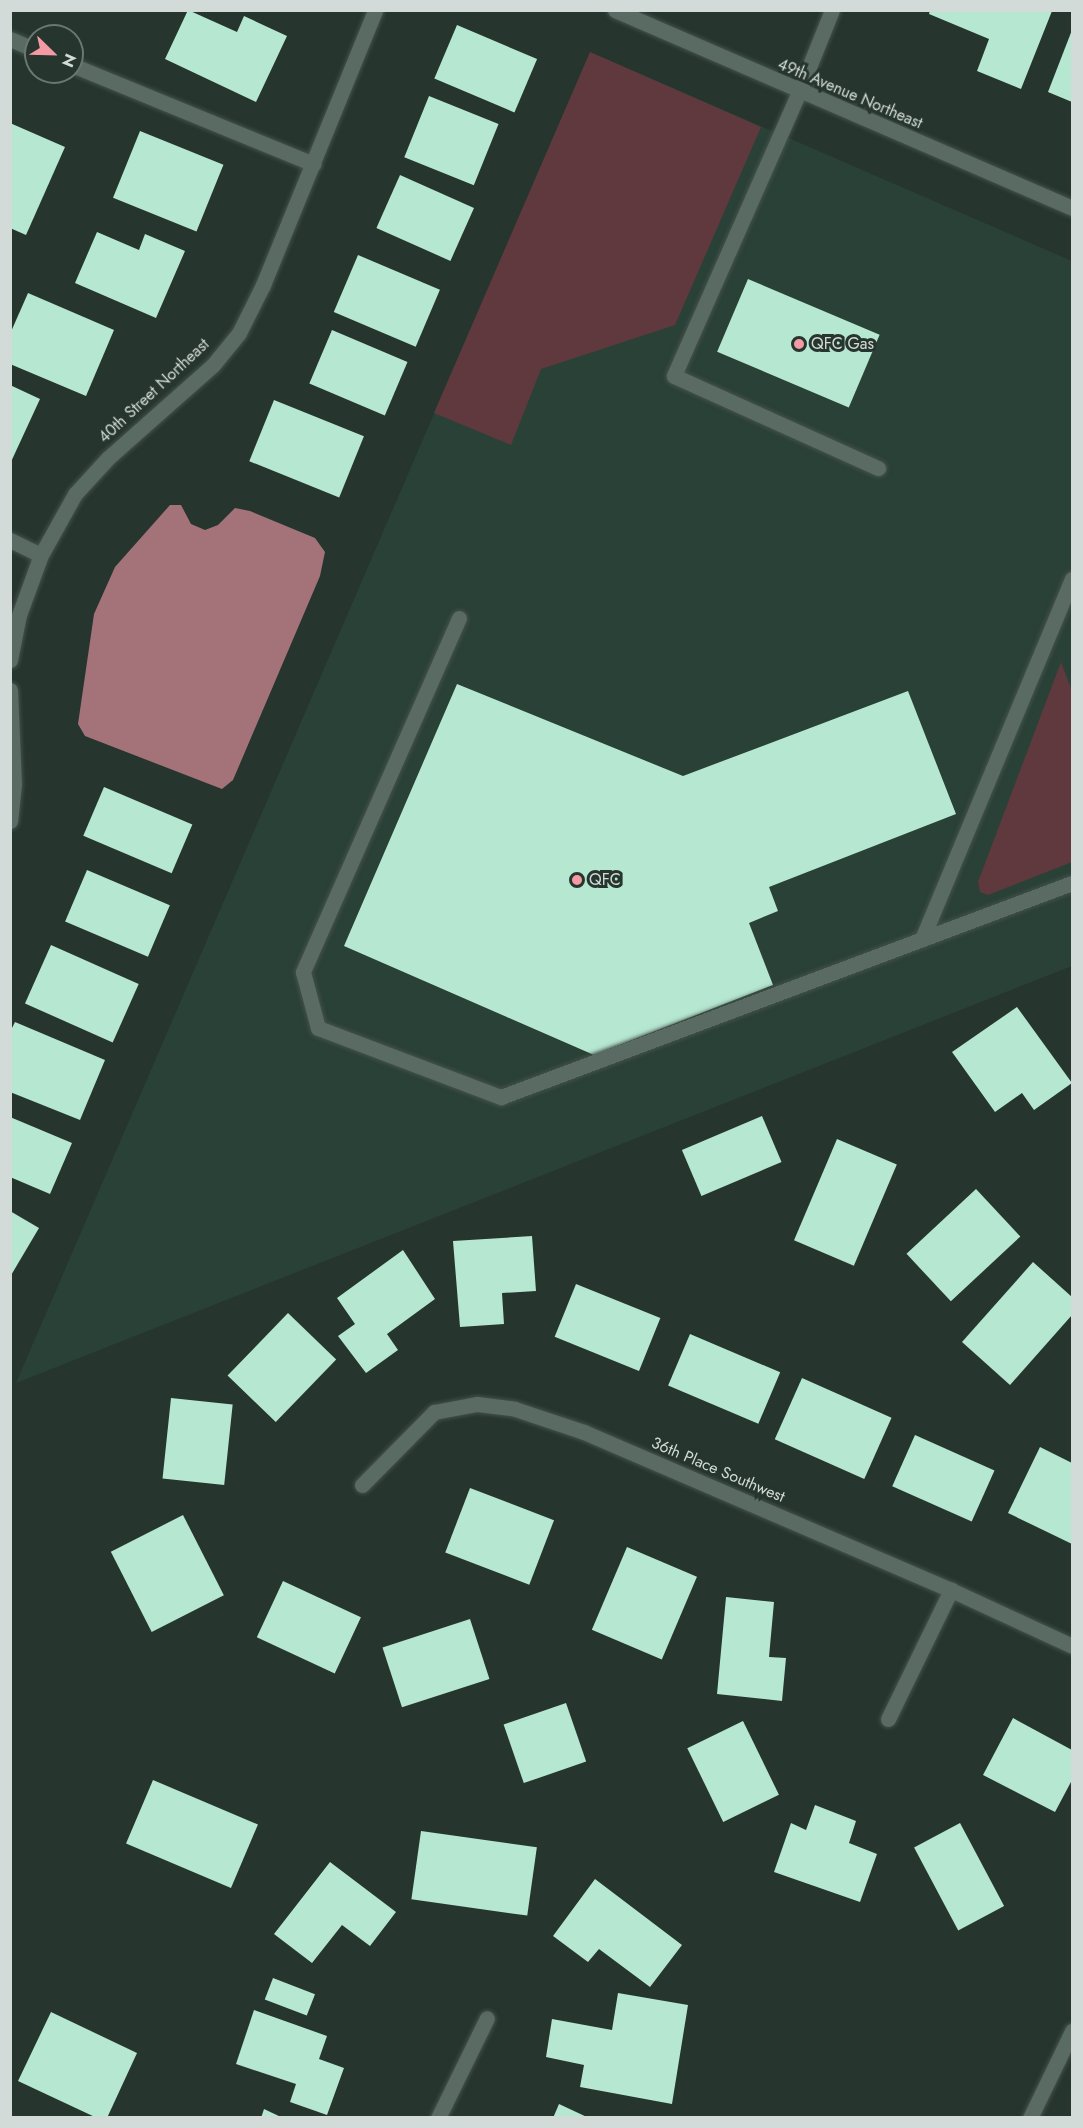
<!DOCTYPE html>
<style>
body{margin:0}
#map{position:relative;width:1083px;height:2128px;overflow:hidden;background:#26352e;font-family:Jost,sans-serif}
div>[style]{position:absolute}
.built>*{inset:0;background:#2a4137}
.green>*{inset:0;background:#60393e}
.water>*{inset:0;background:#a37379}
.building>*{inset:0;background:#b5e7d1;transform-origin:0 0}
.roads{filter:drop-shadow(0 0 2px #45514c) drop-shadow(0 0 2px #45514c)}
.lane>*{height:15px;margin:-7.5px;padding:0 7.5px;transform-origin:7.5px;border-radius:7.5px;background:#5a6b63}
.street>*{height:15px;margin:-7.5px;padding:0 7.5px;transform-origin:7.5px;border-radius:7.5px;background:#5a6b63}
.secondary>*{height:15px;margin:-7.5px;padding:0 7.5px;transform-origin:7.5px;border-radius:7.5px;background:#5a6b63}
.dots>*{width:16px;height:16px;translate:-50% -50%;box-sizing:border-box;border:3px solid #26352e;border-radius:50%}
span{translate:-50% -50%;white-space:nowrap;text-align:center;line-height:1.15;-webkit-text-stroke:6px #26352e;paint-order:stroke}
.street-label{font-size:16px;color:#d2dbd7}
.poi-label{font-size:16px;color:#d2dbd7}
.left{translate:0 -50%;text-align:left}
.frame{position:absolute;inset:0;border:12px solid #d2dbd7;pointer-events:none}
.north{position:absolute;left:24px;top:24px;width:60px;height:60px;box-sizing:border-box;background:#26352e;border:2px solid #6b7772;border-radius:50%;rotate:113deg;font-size:16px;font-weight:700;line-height:24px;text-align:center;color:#d2dbd7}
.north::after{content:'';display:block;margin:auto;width:21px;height:27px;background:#f49aa5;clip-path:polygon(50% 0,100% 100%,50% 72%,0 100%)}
</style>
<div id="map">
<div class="built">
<div style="clip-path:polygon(590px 52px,1072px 261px,1072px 966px,16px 1383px)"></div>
</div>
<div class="green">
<div style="clip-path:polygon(590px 52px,761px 127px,675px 325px,541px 369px,511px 445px,434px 413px)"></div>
<div style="clip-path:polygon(1061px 662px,1072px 691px,1072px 862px,988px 895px,980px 892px,978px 882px)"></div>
</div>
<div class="water">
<div style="clip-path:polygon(170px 505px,181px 505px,191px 524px,205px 530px,218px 525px,235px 508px,250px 511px,315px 538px,325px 552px,320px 576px,233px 780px,222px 789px,85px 736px,78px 724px,94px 614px,115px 567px)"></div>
</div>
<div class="building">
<div style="clip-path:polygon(188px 10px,237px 32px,244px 16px,287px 36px,256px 102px,165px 59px)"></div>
<div style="clip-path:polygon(930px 10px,1050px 10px,1052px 11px,1021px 89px,977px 71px,989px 39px,929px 14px)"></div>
<div style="left:457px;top:25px;width:87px;height:58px;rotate:23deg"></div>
<div style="clip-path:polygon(1072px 30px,1072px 102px,1048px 92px)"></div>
<div style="left:429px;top:96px;width:75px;height:66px;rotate:22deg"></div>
<div style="clip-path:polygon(10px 123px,65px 147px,26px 235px,10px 228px)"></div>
<div style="left:140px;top:131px;width:90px;height:72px;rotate:22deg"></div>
<div style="left:400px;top:175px;width:81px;height:58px;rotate:24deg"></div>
<div style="clip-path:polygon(97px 232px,139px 250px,145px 234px,185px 251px,156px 318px,75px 283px)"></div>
<div style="left:358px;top:255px;width:89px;height:62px;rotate:23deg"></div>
<div style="left:748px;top:279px;width:143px;height:79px;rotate:23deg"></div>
<div style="clip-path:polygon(28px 293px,114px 330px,86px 396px,10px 364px,10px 334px)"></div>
<div style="left:332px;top:330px;width:82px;height:58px;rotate:23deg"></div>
<div style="clip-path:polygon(10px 385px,40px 399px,10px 464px)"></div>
<div style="left:274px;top:400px;width:97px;height:66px;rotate:22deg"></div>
<div style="clip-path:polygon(457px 684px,683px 776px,908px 691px,956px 814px,769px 887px,778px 911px,749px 923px,773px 985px,594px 1055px,344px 946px)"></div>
<div style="left:104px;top:787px;width:96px;height:53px;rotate:23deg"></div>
<div style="left:87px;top:870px;width:90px;height:56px;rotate:23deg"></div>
<div style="left:51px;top:945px;width:96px;height:64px;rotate:24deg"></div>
<div style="clip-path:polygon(1017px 1007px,1072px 1083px,1034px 1110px,1022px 1093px,995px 1112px,952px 1052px)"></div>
<div style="clip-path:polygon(15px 1022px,105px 1060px,80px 1120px,10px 1092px,10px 1032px)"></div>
<div style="left:762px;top:1116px;width:50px;height:87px;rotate:67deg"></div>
<div style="clip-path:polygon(10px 1117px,72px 1143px,50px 1194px,10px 1177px)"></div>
<div style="left:837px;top:1139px;width:65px;height:110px;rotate:23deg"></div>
<div style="left:976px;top:1189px;width:65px;height:95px;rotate:47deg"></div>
<div style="clip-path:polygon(10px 1211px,39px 1228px,10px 1277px)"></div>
<div style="clip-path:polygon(532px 1236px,536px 1291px,502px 1293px,504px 1324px,460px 1327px,453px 1241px)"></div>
<div style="clip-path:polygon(403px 1250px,435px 1299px,387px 1334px,398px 1350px,366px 1373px,338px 1336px,355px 1324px,337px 1298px)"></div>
<div style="clip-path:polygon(1033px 1262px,1072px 1297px,1072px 1315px,1010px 1385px,962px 1342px)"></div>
<div style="left:576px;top:1284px;width:91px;height:57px;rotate:22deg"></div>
<div style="left:288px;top:1313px;width:67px;height:87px;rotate:44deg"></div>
<div style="left:690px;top:1334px;width:98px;height:56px;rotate:23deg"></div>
<div style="left:802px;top:1378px;width:98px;height:67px;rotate:24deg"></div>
<div style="left:171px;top:1398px;width:62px;height:81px;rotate:6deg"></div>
<div style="left:915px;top:1435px;width:87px;height:56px;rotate:24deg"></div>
<div style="clip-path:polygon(1040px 1447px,1072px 1463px,1072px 1544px,1008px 1513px)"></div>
<div style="left:470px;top:1488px;width:90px;height:69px;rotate:21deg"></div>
<div style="left:183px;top:1515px;width:90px;height:81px;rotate:63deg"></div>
<div style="left:627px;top:1547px;width:76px;height:90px;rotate:23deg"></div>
<div style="left:283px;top:1581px;width:86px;height:62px;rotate:25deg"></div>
<div style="clip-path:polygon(726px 1597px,774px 1602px,769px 1657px,786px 1658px,782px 1701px,717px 1694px)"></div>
<div style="left:470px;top:1619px;width:63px;height:92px;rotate:72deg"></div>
<div style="left:566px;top:1703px;width:62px;height:66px;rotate:71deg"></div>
<div style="clip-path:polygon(1013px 1718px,1072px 1750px,1072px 1780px,1055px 1812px,983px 1775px)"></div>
<div style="left:743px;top:1721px;width:82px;height:62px;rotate:64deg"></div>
<div style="left:153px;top:1780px;width:114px;height:69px;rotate:23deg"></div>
<div style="clip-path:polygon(815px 1805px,856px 1821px,849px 1843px,877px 1854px,860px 1902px,774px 1872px,791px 1823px,806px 1830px)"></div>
<div style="left:960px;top:1823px;width:94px;height:52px;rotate:62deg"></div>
<div style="left:421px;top:1831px;width:117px;height:69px;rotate:8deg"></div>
<div style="clip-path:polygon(330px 1862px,396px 1912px,370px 1946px,342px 1925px,312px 1963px,274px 1934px)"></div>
<div style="clip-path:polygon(595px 1879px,682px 1945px,650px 1987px,599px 1949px,588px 1962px,553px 1936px)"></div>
<div style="left:273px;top:1978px;width:45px;height:23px;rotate:21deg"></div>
<div style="clip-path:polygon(618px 1993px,688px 2005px,672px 2104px,580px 2087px,584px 2065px,546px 2057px,552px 2019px,612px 2030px)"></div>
<div style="clip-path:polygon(254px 2010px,327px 2036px,319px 2059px,344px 2068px,327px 2115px,290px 2102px,296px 2084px,236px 2064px)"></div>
<div style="clip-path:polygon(51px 2012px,137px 2053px,107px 2118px,97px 2118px,18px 2081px)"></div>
<div style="clip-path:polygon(559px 2104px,589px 2118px,553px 2118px)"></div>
<div style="clip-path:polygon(264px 2109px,283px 2118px,261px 2118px)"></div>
</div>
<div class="roads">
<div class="lane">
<div style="left:10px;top:39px;width:28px;rotate:23deg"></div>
<div style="left:72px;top:65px;width:261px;rotate:22.3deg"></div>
<div style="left:799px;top:92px;width:310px;rotate:113.8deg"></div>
<div style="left:674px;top:376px;width:224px;rotate:24.3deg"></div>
<div style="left:459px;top:618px;width:387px;rotate:113.8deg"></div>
<div style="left:303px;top:972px;width:58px;rotate:75deg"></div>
<div style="left:318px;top:1028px;width:196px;rotate:20.7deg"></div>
<div style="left:501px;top:1097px;width:610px;rotate:-20.55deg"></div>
<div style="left:922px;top:939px;width:390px;rotate:-67.4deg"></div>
</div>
<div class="street">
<div style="left:799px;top:92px;width:88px;rotate:-68.1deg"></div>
<div style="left:10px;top:540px;width:34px;rotate:26deg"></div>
<div style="left:10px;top:660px;width:46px;rotate:-78.7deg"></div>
<div style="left:19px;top:615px;width:64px;rotate:-69.9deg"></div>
<div style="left:41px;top:555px;width:70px;rotate:-60.9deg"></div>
<div style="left:75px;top:494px;width:49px;rotate:-47.5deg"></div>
<div style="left:108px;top:458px;width:140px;rotate:-41.5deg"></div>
<div style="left:213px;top:365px;width:41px;rotate:-50.9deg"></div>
<div style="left:239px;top:333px;width:54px;rotate:-63.4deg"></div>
<div style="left:263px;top:285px;width:297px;rotate:-67.8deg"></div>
<div style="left:10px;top:690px;width:94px;rotate:87.6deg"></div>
<div style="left:14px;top:784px;width:37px;rotate:96deg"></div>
<div style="left:362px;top:1485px;width:103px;rotate:-45.4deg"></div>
<div style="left:434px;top:1412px;width:44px;rotate:-10.5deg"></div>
<div style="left:477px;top:1404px;width:38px;rotate:7deg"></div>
<div style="left:515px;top:1409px;width:73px;rotate:18.4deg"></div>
<div style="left:584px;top:1432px;width:400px;rotate:23.3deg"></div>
<div style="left:951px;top:1590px;width:133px;rotate:24.8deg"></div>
<div style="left:888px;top:1719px;width:144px;rotate:-64deg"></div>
<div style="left:438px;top:2118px;width:111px;rotate:-63.9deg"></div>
<div style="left:1030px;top:2118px;width:97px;rotate:-64.2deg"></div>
</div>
<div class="secondary">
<div style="left:615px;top:10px;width:498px;rotate:23.4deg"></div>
</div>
</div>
<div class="dots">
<div style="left:799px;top:344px;background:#f49aa5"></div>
<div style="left:577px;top:880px;background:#f49aa5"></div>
</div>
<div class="street-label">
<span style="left:850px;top:94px;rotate:23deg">49th Avenue Northeast</span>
<span style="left:154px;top:391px;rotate:-43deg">40th Street Northeast</span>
<span style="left:718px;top:1470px;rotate:23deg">36th Place Southwest</span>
</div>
<div class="poi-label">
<span class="left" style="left:811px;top:344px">QFC Gas</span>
<span class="left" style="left:589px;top:880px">QFC</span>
</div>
<div class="frame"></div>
<div class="north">N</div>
</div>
